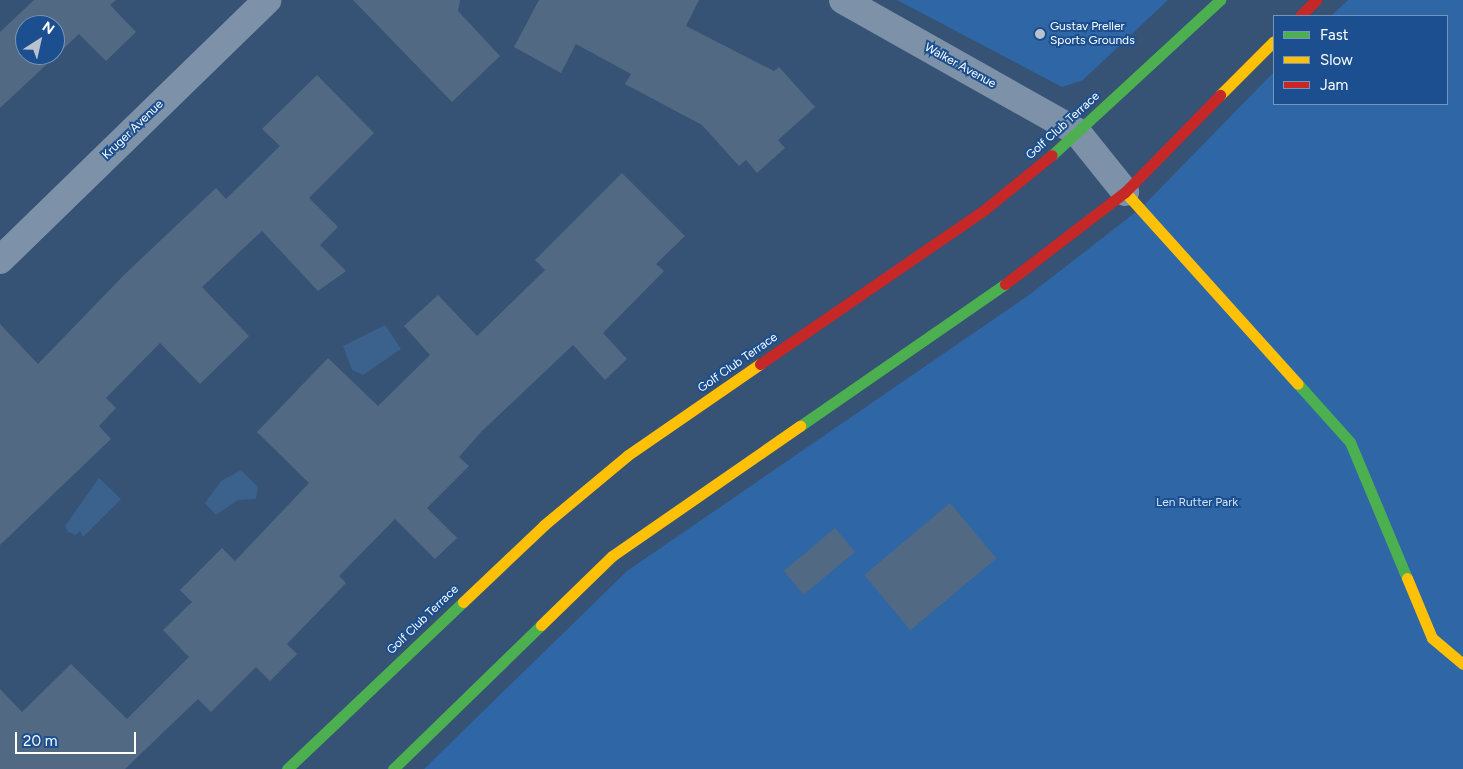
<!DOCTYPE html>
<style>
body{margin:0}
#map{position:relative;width:1463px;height:769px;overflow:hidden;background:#365274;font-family:Figtree,sans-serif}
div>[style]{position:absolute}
.green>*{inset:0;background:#2f66a5}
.water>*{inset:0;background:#3b618d}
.building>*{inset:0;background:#526984;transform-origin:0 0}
.street>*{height:28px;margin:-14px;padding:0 14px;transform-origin:14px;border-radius:14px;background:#7d92a8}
.fast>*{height:11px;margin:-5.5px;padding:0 5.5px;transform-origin:5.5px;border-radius:5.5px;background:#4caf50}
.slow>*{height:11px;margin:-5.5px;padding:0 5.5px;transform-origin:5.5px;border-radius:5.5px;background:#ffc107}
.jam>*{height:11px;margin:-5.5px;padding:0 5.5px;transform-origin:5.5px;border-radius:5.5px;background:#c62828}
.dots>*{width:14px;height:14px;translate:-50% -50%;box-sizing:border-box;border:2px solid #1b4f8f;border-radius:50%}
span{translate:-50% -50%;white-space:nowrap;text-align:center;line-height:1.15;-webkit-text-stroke:4px #1b4f8f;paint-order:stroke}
.poi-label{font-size:12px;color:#fff}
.left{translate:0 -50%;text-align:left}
.street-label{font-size:12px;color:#fff}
.park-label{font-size:12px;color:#cfe3fa}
.legend{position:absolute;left:1273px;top:15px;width:175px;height:90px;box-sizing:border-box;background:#1b4f8f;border:1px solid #7695bc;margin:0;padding:6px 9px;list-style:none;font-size:15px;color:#fff}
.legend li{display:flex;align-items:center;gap:10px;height:25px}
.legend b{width:25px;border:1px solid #7695bc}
.north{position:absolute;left:15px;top:15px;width:50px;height:50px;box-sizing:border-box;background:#1b4f8f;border:1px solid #7695bc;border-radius:50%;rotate:35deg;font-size:14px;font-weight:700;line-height:20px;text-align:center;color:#fff}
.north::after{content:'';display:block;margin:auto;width:18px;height:22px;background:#b9c2ce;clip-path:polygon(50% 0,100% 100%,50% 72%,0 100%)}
.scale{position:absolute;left:15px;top:732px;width:121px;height:22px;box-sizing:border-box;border:2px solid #fff;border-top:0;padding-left:6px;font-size:15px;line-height:18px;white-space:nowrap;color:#fff;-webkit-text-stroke:4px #1b4f8f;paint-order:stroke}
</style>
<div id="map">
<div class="green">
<div style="clip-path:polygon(897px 0,1168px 0,1083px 80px,1062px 87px)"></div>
<div style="clip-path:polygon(1348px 0,1463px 0,1463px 769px,424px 769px,627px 571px,1029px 295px,1141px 208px,1274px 72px,1274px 104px,1447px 104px,1447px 16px,1331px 16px)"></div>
</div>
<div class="water">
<div style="clip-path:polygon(385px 325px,401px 349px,363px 375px,352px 370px,343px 346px)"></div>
<div style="clip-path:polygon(241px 470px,258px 487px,256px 499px,238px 500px,216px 515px,205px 503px,221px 481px)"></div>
<div style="clip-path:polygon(99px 478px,121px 499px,83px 537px,80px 531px,75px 535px,68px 532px,65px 526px)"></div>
</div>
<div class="building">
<div style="clip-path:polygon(evenodd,34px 0,116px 0,110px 5px,136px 32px,106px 61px,79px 34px,0 108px,0 32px,34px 0,25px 25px,55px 25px,55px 55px,25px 55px,25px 25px)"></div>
<div style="clip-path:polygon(353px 0,460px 0,458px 11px,500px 56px,452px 102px)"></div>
<div style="clip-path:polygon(539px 0,699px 0,686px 26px,774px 71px,779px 67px,815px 107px,778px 140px,785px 148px,757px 173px,746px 160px,739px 166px,702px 125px,625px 84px,631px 74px,576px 44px,561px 73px,514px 47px)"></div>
<div style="clip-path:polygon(317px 75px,374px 133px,309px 198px,338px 227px,320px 245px,346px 271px,318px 291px,262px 231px,202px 287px,249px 336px,200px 384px,160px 343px,106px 398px,116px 408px,99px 426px,111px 439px,0 545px,0 324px,38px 364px,125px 274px,216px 188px,226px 199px,280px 146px,262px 129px)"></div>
<div style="clip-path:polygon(622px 173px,685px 236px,656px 264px,664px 271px,603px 333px,627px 359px,605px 380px,573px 345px,481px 432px,459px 457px,469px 466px,427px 508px,457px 538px,435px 559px,395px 519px,339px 576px,346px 583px,287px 644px,297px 654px,270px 681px,256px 667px,211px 712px,198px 699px,125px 769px,0 769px,0 689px,22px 712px,71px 664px,127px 719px,189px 657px,163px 630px,192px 602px,180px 590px,222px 548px,235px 561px,309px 483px,257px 432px,328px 358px,378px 406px,430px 355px,404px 326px,438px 295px,477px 336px,545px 270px,535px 260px)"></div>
<div style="left:950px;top:503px;width:72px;height:112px;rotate:50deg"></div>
<div style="left:835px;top:528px;width:31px;height:67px;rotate:50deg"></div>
</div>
<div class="street">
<div style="left:843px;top:0;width:269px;rotate:29.4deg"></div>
<div style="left:1077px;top:132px;width:77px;rotate:51.3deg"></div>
<div style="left:0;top:260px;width:373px;rotate:-44.2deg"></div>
</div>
<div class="fast">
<div style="left:1052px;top:155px;width:229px;rotate:-42.7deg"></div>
<div style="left:1298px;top:384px;width:78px;rotate:48.1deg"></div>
<div style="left:1350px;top:442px;width:147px;rotate:67.3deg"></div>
<div style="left:800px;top:426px;width:249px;rotate:-34.7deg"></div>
<div style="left:287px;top:769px;width:243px;rotate:-43.5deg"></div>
<div style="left:393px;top:769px;width:206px;rotate:-44.2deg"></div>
</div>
<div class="slow">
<div style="left:1220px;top:95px;width:76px;rotate:-45deg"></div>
<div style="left:1125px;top:192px;width:258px;rotate:48deg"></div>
<div style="left:1407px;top:578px;width:65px;rotate:67.4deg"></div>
<div style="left:1432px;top:638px;width:40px;rotate:40deg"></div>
<div style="left:463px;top:602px;width:112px;rotate:-43.5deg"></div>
<div style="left:544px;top:525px;width:109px;rotate:-39.8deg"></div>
<div style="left:628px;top:455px;width:160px;rotate:-34.6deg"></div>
<div style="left:541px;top:625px;width:99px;rotate:-44.2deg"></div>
<div style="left:612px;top:556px;width:229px;rotate:-34.7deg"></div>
</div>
<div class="jam">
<div style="left:1300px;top:16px;width:23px;rotate:-45deg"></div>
<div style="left:1005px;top:284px;width:151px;rotate:-37.5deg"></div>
<div style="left:1125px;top:192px;width:136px;rotate:-45.6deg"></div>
<div style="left:760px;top:364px;width:272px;rotate:-34.5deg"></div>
<div style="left:984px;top:210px;width:87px;rotate:-39deg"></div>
</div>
<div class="dots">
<div style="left:1040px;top:34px;background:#b9c2ce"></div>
</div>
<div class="poi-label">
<span class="left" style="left:1050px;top:34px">Gustav Preller<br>Sports Grounds</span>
</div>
<div class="street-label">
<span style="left:960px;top:66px;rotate:29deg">Walker Avenue</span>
<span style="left:1063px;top:126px;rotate:-42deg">Golf Club Terrace</span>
<span style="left:133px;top:130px;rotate:-44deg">Kruger Avenue</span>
<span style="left:738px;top:363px;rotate:-35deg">Golf Club Terrace</span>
<span style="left:423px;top:620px;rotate:-44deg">Golf Club Terrace</span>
</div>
<div class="park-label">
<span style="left:1197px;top:503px">Len Rutter Park</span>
</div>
<ul class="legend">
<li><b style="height:6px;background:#4caf50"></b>Fast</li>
<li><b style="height:6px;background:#ffc107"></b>Slow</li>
<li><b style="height:6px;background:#c62828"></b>Jam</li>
</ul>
<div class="north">N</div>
<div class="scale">20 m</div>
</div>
